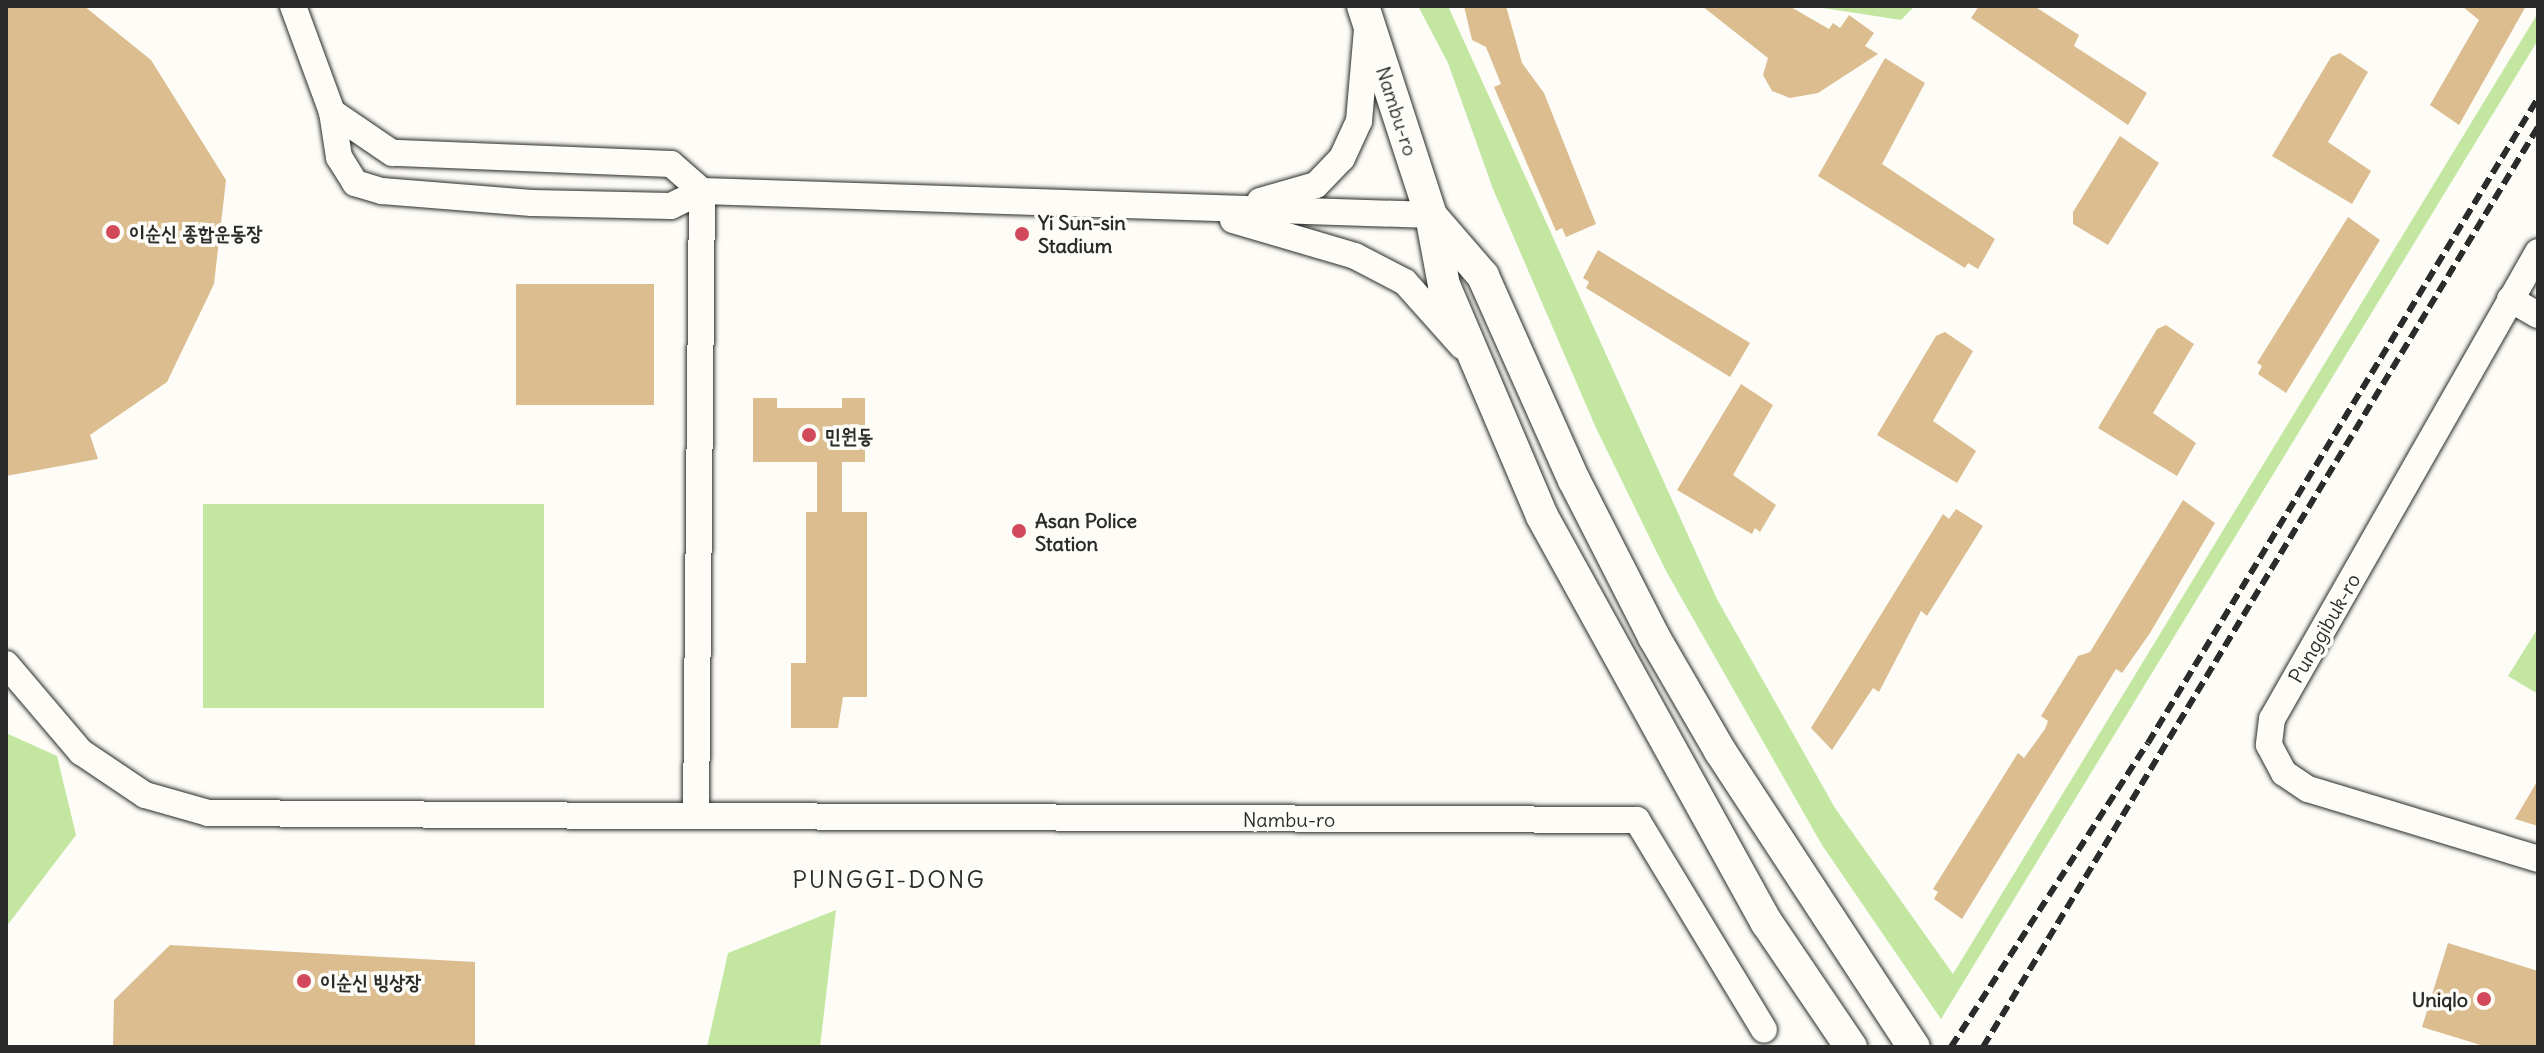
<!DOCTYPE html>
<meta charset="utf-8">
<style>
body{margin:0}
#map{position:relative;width:2544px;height:1053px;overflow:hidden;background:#fdfcf7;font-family:Delius,"Poor Story",sans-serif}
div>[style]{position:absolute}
.green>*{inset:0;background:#c3e7a1;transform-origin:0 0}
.building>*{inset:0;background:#dbbd8f;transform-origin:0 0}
.roads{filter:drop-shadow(0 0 2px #2b2b2b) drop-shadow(0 0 2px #2b2b2b)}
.minor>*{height:26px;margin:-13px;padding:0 13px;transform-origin:13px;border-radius:13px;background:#fdfcf7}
.major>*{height:32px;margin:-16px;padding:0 16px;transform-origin:16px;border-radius:16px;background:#fdfcf7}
.rail>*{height:6px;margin-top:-3px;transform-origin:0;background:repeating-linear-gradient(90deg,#2b2b2b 0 12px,transparent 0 18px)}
.dots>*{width:22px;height:22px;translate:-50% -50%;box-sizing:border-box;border:4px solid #fdfcf7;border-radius:50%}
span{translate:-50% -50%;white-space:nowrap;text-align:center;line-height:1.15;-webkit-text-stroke:7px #fdfcf7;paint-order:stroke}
.street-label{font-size:20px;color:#2b2b2b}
.poi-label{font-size:20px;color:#2b2b2b;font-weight:700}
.left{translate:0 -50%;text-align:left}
.right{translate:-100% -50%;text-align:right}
.quarter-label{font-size:24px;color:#2b2b2b;letter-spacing:2px}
.frame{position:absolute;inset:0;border:8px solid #2b2b2b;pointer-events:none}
</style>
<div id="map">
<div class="green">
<div style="clip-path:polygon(1418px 6px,1448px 6px,1717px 599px,1835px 808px,1953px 974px,2538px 13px,2538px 40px,1941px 1019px,1822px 845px,1666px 571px,1596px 428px,1493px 189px,1448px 63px)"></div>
<div style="clip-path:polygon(1810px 6px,1915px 6px,1901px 20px)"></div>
<div style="left:203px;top:504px;width:341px;height:204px"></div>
<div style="clip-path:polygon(2538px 628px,2538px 694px,2508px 676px)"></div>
<div style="clip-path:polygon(6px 733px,57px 756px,76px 835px,6px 927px)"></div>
<div style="clip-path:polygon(836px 910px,820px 1047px,707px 1047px,728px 953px)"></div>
</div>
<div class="building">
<div style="clip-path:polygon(6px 6px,84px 6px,151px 60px,226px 180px,214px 284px,167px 382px,90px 435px,98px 459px,6px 476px)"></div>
<div style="clip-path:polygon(1464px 6px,1506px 6px,1522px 63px,1544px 93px,1596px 224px,1566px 237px,1562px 228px,1556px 231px,1494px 87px,1501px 84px,1486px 47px,1472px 40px)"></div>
<div style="clip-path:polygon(1702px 6px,1789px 6px,1829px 29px,1833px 23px,1840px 28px,1849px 15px,1874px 33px,1865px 46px,1878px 54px,1818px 93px,1790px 98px,1772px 91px,1763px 75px,1768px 58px)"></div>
<div style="clip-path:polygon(1979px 6px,2034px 6px,2079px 35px,2074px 46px,2147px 93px,2128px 125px,1971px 18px)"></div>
<div style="clip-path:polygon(2462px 6px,2526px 6px,2459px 125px,2430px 105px,2479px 20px)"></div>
<div style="clip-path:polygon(2340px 53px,2368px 72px,2328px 142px,2371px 171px,2352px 204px,2272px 156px,2331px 57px)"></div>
<div style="clip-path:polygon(1885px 58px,1925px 83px,1882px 164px,1995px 239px,1978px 269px,1968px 263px,1965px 268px,1818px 176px)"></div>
<div style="clip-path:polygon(2120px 136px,2159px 163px,2108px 245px,2073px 224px,2073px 212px)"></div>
<div style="clip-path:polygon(2348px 217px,2380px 240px,2286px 393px,2258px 374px,2262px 366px,2257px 363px)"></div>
<div style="clip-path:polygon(1598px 250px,1750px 343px,1730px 377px,1586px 288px,1589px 282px,1583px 278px)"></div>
<div style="left:516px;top:284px;width:138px;height:121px"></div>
<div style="clip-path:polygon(2166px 325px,2194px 344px,2153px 413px,2196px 443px,2177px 476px,2098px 428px,2157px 329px)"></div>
<div style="clip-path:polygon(1945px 332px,1973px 351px,1933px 421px,1976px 451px,1957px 483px,1877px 435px,1936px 336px)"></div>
<div style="clip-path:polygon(1741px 384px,1773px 405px,1733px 475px,1776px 505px,1760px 532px,1755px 528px,1752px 534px,1677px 490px)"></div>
<div style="clip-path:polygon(753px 398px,777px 398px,777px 408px,842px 408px,842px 398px,865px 398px,865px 462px,842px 462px,842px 512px,867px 512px,867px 697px,843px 697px,838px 728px,791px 728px,791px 663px,806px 663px,806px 512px,817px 512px,817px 462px,753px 462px)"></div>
<div style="clip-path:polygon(2183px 500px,2215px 523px,2150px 633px,2122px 673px,2116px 669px,1962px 919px,1934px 899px,1938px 892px,1933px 889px,2018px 753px,2024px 758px,2045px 729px,2048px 721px,2041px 716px,2078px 656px,2090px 652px)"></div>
<div style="clip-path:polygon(1956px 509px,1983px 526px,1927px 616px,1921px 611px,1879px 692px,1873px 688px,1832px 750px,1811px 728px,1943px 514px,1949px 519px)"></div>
<div style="clip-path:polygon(2538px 780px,2538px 826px,2515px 819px)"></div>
<div style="clip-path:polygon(2448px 943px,2538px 971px,2538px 1047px,2487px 1047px,2422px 1027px)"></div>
<div style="clip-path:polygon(170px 945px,475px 962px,475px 1047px,113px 1047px,114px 1000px)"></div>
</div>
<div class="roads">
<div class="minor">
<div style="left:293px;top:6px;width:113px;rotate:69.8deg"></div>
<div style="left:332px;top:112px;width:46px;rotate:81.2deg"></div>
<div style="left:339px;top:157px;width:31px;rotate:58deg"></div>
<div style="left:355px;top:183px;width:28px;rotate:17deg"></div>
<div style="left:382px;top:191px;width:150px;rotate:4.6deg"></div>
<div style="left:532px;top:203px;width:139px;rotate:1.2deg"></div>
<div style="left:671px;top:206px;width:34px;rotate:-26deg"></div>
<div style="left:702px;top:191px;width:729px;rotate:1.89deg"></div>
<div style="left:1260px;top:201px;width:58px;rotate:-15.9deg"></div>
<div style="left:1316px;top:185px;width:37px;rotate:-46deg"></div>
<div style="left:1342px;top:158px;width:41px;rotate:-65.3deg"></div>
<div style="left:1359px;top:121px;width:92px;rotate:-85deg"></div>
<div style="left:1233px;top:220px;width:127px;rotate:16.4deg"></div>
<div style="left:1355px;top:256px;width:56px;rotate:27.5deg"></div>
<div style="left:1405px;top:282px;width:86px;rotate:48.3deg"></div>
<div style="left:2538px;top:252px;width:537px;rotate:119.67deg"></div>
<div style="left:2272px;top:719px;width:26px;rotate:97deg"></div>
<div style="left:2269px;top:745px;width:32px;rotate:62deg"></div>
<div style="left:2284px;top:773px;width:29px;rotate:34deg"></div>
<div style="left:2308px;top:789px;width:240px;rotate:16.9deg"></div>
<div style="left:2510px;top:299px;width:32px;rotate:30deg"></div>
<div style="left:6px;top:664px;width:116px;rotate:49.6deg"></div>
<div style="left:81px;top:752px;width:77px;rotate:33.9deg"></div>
<div style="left:145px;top:795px;width:66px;rotate:15.9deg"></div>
<div style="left:208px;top:813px;width:488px;rotate:0.4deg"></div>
<div style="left:696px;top:816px;width:625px;rotate:-89.45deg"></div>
<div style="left:702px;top:191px;width:41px;rotate:-138.9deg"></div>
<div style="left:671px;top:164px;width:279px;rotate:-177.7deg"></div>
<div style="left:392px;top:153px;width:73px;rotate:-145.7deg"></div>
<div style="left:696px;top:816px;width:941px;rotate:0.24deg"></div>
<div style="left:1637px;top:820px;width:245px;rotate:58.8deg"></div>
</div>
<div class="major">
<div style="left:1363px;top:6px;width:220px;rotate:72deg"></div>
<div style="left:1431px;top:215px;width:71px;rotate:79.5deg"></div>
<div style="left:1444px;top:285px;width:251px;rotate:67deg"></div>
<div style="left:1542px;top:516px;width:465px;rotate:61.1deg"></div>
<div style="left:1767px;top:923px;width:150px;rotate:55.9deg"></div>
<div style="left:1433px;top:218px;width:77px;rotate:49.2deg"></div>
<div style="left:1483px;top:276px;width:223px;rotate:66deg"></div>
<div style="left:1574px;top:480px;width:176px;rotate:63deg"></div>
<div style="left:1654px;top:637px;width:132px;rotate:59.9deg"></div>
<div style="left:1720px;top:751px;width:354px;rotate:56.8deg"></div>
</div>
</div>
<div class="rail">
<div style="left:1951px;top:1047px;width:362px;rotate:-57.1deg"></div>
<div style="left:2148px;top:743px;width:754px;rotate:-58.84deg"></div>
<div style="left:1983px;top:1047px;width:1074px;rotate:-58.9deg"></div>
</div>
<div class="dots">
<div style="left:113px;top:232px;background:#d1495b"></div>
<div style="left:1022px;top:234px;background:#d1495b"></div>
<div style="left:809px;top:435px;background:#d1495b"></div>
<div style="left:1019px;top:531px;background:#d1495b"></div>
<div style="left:304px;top:981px;background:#d1495b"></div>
<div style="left:2484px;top:999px;background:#d1495b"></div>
</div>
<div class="street-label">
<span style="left:1397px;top:111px;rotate:72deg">Nambu-ro</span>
<span style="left:2324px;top:628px;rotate:-60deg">Punggibuk-ro</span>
<span style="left:1289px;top:819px">Nambu-ro</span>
</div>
<div class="poi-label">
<span class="left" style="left:1038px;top:234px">Yi Sun-sin<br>Stadium</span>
<span class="left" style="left:129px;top:232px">이순신 종합운동장</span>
<span class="left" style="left:825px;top:435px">민원동</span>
<span class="left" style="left:1035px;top:532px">Asan Police<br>Station</span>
<span class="left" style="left:320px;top:981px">이순신 빙상장</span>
<span class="right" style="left:2468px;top:999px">Uniqlo</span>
</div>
<div class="quarter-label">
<span style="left:889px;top:880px">PUNGGI-DONG</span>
</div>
<div class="frame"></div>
</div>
